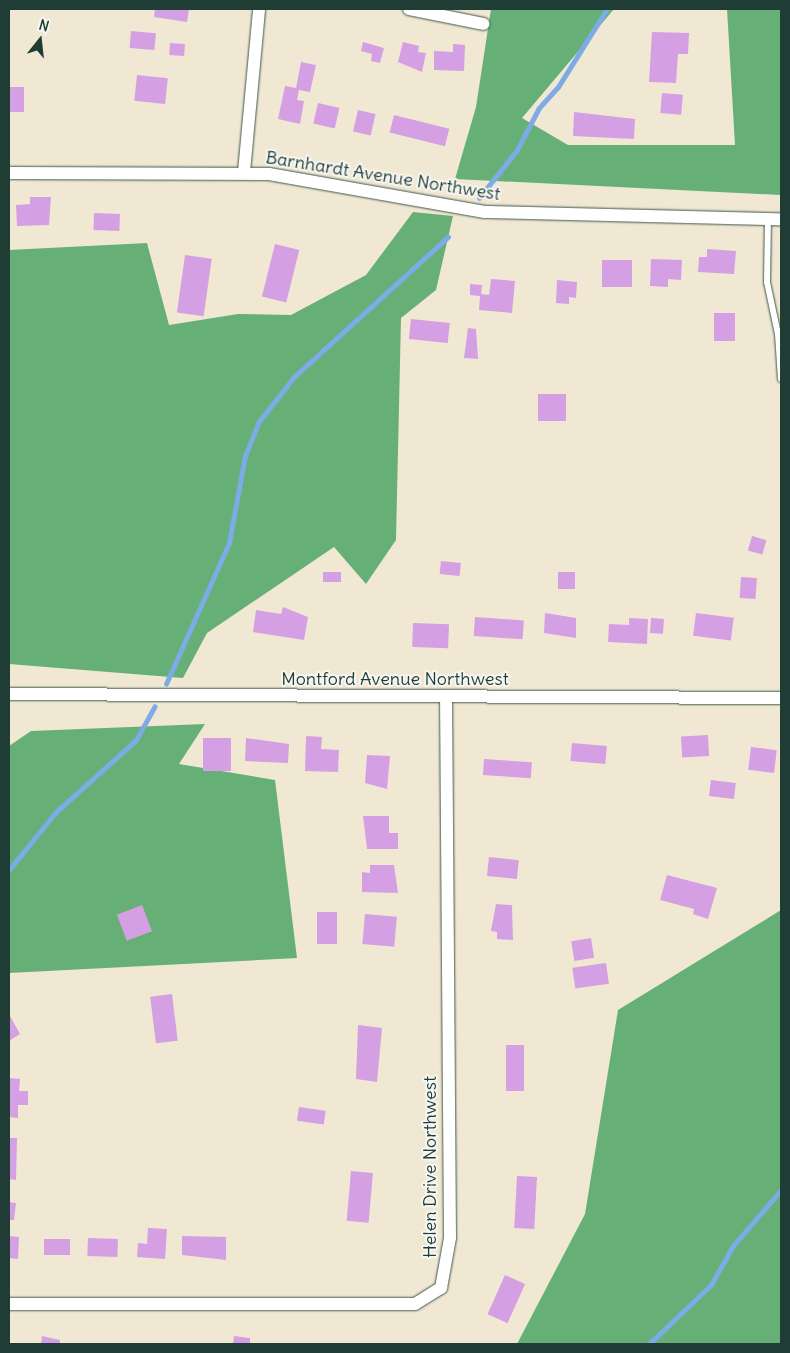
<!DOCTYPE html>
<style>
body{margin:0}
#map{position:relative;width:790px;height:1353px;overflow:hidden;background:#f1e8d3;font-family:Delius,sans-serif}
div>[style]{position:absolute}
.forest>*{inset:0;background:#66b078}
.stream>*{height:4.5px;margin:-2.25px;padding:0 2.25px;transform-origin:2.25px;border-radius:2.25px;background:#7cabe6}
.building>*{inset:0;background:#d4a0e3;transform-origin:0 0}
.roads{filter:drop-shadow(0 0 1px #3e574c) drop-shadow(0 0 1px #3e574c)}
.service>*{height:6px;margin:-3px;padding:0 3px;transform-origin:3px;border-radius:3px;background:#fff}
.minor>*{height:12px;margin:-6px;padding:0 6px;transform-origin:6px;border-radius:6px;background:#fff}
span{translate:-50% -50%;white-space:nowrap;text-align:center;line-height:1.15;-webkit-text-stroke:4px #f6f6f2;paint-order:stroke}
.street-label{font-size:18px;color:#1f3d34}
.frame{position:absolute;inset:0;border:10px solid #1f3d34;pointer-events:none}
.north{position:absolute;left:15px;top:15px;width:50px;height:50px;-webkit-text-stroke:4px #f6f6f2;paint-order:stroke;rotate:16deg;font-size:14px;font-weight:700;line-height:20px;text-align:center;color:#1f3d34}
.north::after{content:'';display:block;margin:auto;width:18px;height:22px;background:#1f3d34;clip-path:polygon(50% 0,100% 100%,50% 72%,0 100%)}
</style>
<div id="map">
<div class="forest">
<div style="clip-path:polygon(491px 9px,614px 9px,522px 118px,568px 145px,735px 145px,727px 9px,781px 9px,781px 195px,455px 179px,476px 107px)"></div>
<div style="clip-path:polygon(413px 212px,453px 216px,436px 290px,401px 318px,396px 540px,366px 584px,334px 547px,207px 633px,183px 678px,9px 664px,9px 250px,147px 243px,169px 325px,238px 314px,291px 315px,366px 275px)"></div>
<div style="clip-path:polygon(205px 724px,179px 764px,275px 780px,297px 958px,9px 973px,9px 746px,31px 731px)"></div>
<div style="clip-path:polygon(781px 910px,781px 1344px,517px 1344px,585px 1214px,618px 1010px)"></div>
</div>
<div class="stream">
<div style="left:479px;top:198px;width:61px;rotate:-51.6deg"></div>
<div style="left:517px;top:150px;width:47px;rotate:-62.4deg"></div>
<div style="left:539px;top:108px;width:28px;rotate:-48deg"></div>
<div style="left:558px;top:87px;width:92px;rotate:-57.9deg"></div>
<div style="left:166px;top:684px;width:154px;rotate:-65.9deg"></div>
<div style="left:229px;top:543px;width:88px;rotate:-79.6deg"></div>
<div style="left:245px;top:456px;width:35px;rotate:-68deg"></div>
<div style="left:258px;top:423px;width:58px;rotate:-52deg"></div>
<div style="left:294px;top:377px;width:208px;rotate:-42.3deg"></div>
<div style="left:9px;top:870px;width:73px;rotate:-51.1deg"></div>
<div style="left:55px;top:813px;width:109px;rotate:-42deg"></div>
<div style="left:136px;top:740px;width:38px;rotate:-61deg"></div>
<div style="left:649px;top:1344px;width:86px;rotate:-43.6deg"></div>
<div style="left:711px;top:1285px;width:45px;rotate:-60.6deg"></div>
<div style="left:733px;top:1246px;width:74px;rotate:-49.4deg"></div>
</div>
<div class="building">
<div style="clip-path:polygon(155px 9px,189px 9px,187px 22px,154px 17px)"></div>
<div style="left:131px;top:31px;width:25px;height:17px;rotate:5deg"></div>
<div style="clip-path:polygon(652px 32px,689px 33px,688px 54px,678px 54px,676px 83px,649px 82px)"></div>
<div style="clip-path:polygon(363px 42px,384px 48px,380px 63px,371px 61px,372px 54px,361px 51px)"></div>
<div style="clip-path:polygon(403px 42px,419px 46px,418px 52px,426px 53px,422px 72px,398px 62px)"></div>
<div style="left:170px;top:43px;width:15px;height:12px;rotate:4deg"></div>
<div style="clip-path:polygon(453px 44px,465px 45px,464px 71px,434px 70px,434px 51px,453px 52px)"></div>
<div style="clip-path:polygon(301px 62px,316px 65px,310px 92px,299px 90px,297px 100px,304px 101px,300px 124px,278px 119px,285px 86px,296px 88px)"></div>
<div style="left:137px;top:75px;width:31px;height:26px;rotate:6deg"></div>
<div style="left:9px;top:87px;width:15px;height:25px"></div>
<div style="left:662px;top:93px;width:21px;height:20px;rotate:5deg"></div>
<div style="left:318px;top:103px;width:22px;height:21px;rotate:13deg"></div>
<div style="left:358px;top:110px;width:18px;height:22px;rotate:13deg"></div>
<div style="clip-path:polygon(574px 112px,635px 119px,634px 139px,573px 136px)"></div>
<div style="left:394px;top:115px;width:57px;height:18px;rotate:14deg"></div>
<div style="clip-path:polygon(30px 197px,51px 197px,49px 225px,17px 226px,16px 205px,30px 204px)"></div>
<div style="left:94px;top:213px;width:26px;height:17px;rotate:2deg"></div>
<div style="left:275px;top:244px;width:25px;height:54px;rotate:14deg"></div>
<div style="clip-path:polygon(707px 249px,736px 251px,734px 274px,698px 272px,699px 257px,707px 257px)"></div>
<div style="left:185px;top:255px;width:27px;height:58px;rotate:8deg"></div>
<div style="clip-path:polygon(651px 259px,682px 260px,681px 280px,668px 279px,668px 287px,650px 286px)"></div>
<div style="left:602px;top:260px;width:30px;height:27px"></div>
<div style="clip-path:polygon(491px 279px,515px 281px,512px 313px,479px 310px,480px 296px,470px 295px,470px 284px,482px 285px,481px 294px,489px 295px)"></div>
<div style="clip-path:polygon(557px 280px,577px 282px,576px 298px,569px 297px,569px 304px,556px 303px)"></div>
<div style="left:714px;top:313px;width:21px;height:28px"></div>
<div style="left:411px;top:319px;width:39px;height:20px;rotate:6deg"></div>
<div style="clip-path:polygon(468px 328px,476px 329px,478px 359px,464px 358px)"></div>
<div style="left:538px;top:394px;width:28px;height:27px"></div>
<div style="left:752px;top:536px;width:15px;height:15px;rotate:16deg"></div>
<div style="left:441px;top:561px;width:20px;height:13px;rotate:6deg"></div>
<div style="left:341px;top:572px;width:10px;height:18px;rotate:90deg"></div>
<div style="left:558px;top:572px;width:17px;height:17px"></div>
<div style="left:741px;top:577px;width:16px;height:21px;rotate:4deg"></div>
<div style="clip-path:polygon(283px 607px,308px 617px,304px 640px,253px 632px,256px 610px,281px 614px)"></div>
<div style="clip-path:polygon(545px 613px,576px 618px,576px 638px,544px 633px)"></div>
<div style="left:696px;top:613px;width:38px;height:23px;rotate:7deg"></div>
<div style="left:475px;top:617px;width:49px;height:19px;rotate:4deg"></div>
<div style="clip-path:polygon(629px 618px,648px 619px,647px 644px,608px 642px,609px 624px,629px 625px)"></div>
<div style="left:651px;top:618px;width:13px;height:15px;rotate:4deg"></div>
<div style="left:413px;top:623px;width:36px;height:24px;rotate:2deg"></div>
<div style="left:708px;top:735px;width:21px;height:27px;rotate:87deg"></div>
<div style="clip-path:polygon(306px 736px,322px 737px,321px 749px,339px 750px,338px 772px,305px 771px)"></div>
<div style="left:203px;top:738px;width:28px;height:33px"></div>
<div style="clip-path:polygon(246px 738px,289px 744px,288px 763px,245px 761px)"></div>
<div style="left:572px;top:743px;width:35px;height:18px;rotate:5deg"></div>
<div style="left:751px;top:747px;width:26px;height:23px;rotate:7deg"></div>
<div style="clip-path:polygon(367px 755px,390px 756px,387px 789px,365px 783px)"></div>
<div style="left:484px;top:759px;width:48px;height:16px;rotate:4deg"></div>
<div style="left:711px;top:780px;width:25px;height:16px;rotate:7deg"></div>
<div style="clip-path:polygon(363px 816px,389px 816px,389px 833px,398px 833px,398px 849px,367px 849px)"></div>
<div style="left:489px;top:857px;width:30px;height:19px;rotate:6deg"></div>
<div style="clip-path:polygon(370px 865px,394px 865px,398px 893px,362px 892px,362px 872px,370px 873px)"></div>
<div style="clip-path:polygon(667px 875px,717px 888px,708px 919px,693px 914px,694px 909px,660px 900px)"></div>
<div style="clip-path:polygon(496px 904px,512px 905px,513px 940px,497px 939px,497px 932px,491px 931px)"></div>
<div style="left:142px;top:905px;width:28px;height:27px;rotate:69deg"></div>
<div style="left:317px;top:912px;width:20px;height:32px"></div>
<div style="left:365px;top:914px;width:32px;height:30px;rotate:5deg"></div>
<div style="left:591px;top:938px;width:20px;height:20px;rotate:81deg"></div>
<div style="left:606px;top:963px;width:21px;height:34px;rotate:82deg"></div>
<div style="left:172px;top:994px;width:47px;height:22px;rotate:83deg"></div>
<div style="clip-path:polygon(9px 1014px,20px 1034px,9px 1041px)"></div>
<div style="clip-path:polygon(358px 1025px,382px 1028px,377px 1082px,356px 1079px)"></div>
<div style="left:506px;top:1045px;width:18px;height:46px"></div>
<div style="clip-path:polygon(9px 1078px,20px 1079px,19px 1091px,28px 1091px,28px 1105px,18px 1105px,18px 1118px,9px 1117px)"></div>
<div style="left:299px;top:1107px;width:27px;height:14px;rotate:8deg"></div>
<div style="clip-path:polygon(9px 1138px,17px 1138px,16px 1180px,9px 1179px)"></div>
<div style="left:351px;top:1171px;width:22px;height:50px;rotate:5deg"></div>
<div style="left:517px;top:1176px;width:20px;height:52px;rotate:3deg"></div>
<div style="clip-path:polygon(9px 1202px,16px 1203px,14px 1220px,9px 1220px)"></div>
<div style="clip-path:polygon(148px 1228px,167px 1229px,165px 1259px,137px 1257px,138px 1243px,147px 1244px)"></div>
<div style="clip-path:polygon(9px 1236px,19px 1237px,18px 1259px,9px 1258px)"></div>
<div style="clip-path:polygon(182px 1236px,226px 1237px,226px 1260px,182px 1255px)"></div>
<div style="left:88px;top:1238px;width:30px;height:18px;rotate:2deg"></div>
<div style="left:44px;top:1239px;width:26px;height:16px"></div>
<div style="left:505px;top:1275px;width:22px;height:43px;rotate:24deg"></div>
<div style="clip-path:polygon(42px 1336px,60px 1340px,60px 1344px,41px 1344px)"></div>
<div style="clip-path:polygon(234px 1336px,250px 1338px,250px 1344px,233px 1344px)"></div>
</div>
<div class="roads">
<div class="service">
<div style="left:768px;top:218px;width:64px;rotate:90.9deg"></div>
<div style="left:767px;top:282px;width:53px;rotate:78.1deg"></div>
<div style="left:778px;top:334px;width:45px;rotate:86.2deg"></div>
</div>
<div class="minor">
<div style="left:409px;top:9px;width:76px;rotate:11.3deg"></div>
<div style="left:244px;top:172px;width:164px;rotate:-84.7deg"></div>
<div style="left:9px;top:173px;width:260px;rotate:0.2deg"></div>
<div style="left:269px;top:174px;width:219px;rotate:10deg"></div>
<div style="left:485px;top:212px;width:296px;rotate:1.4deg"></div>
<div style="left:9px;top:694px;width:772px;rotate:0.3deg"></div>
<div style="left:9px;top:1304px;width:406px"></div>
<div style="left:415px;top:1304px;width:31px;rotate:-32deg"></div>
<div style="left:441px;top:1288px;width:51px;rotate:-79.8deg"></div>
<div style="left:450px;top:1238px;width:541px;rotate:-90.42deg"></div>
</div>
</div>
<div class="street-label">
<span style="left:383px;top:176px;rotate:9deg">Barnhardt Avenue Northwest</span>
<span style="left:395px;top:679px">Montford Avenue Northwest</span>
<span style="left:430px;top:1167px;rotate:-90deg">Helen Drive Northwest</span>
</div>
<div class="frame"></div>
<div class="north">N</div>
</div>
